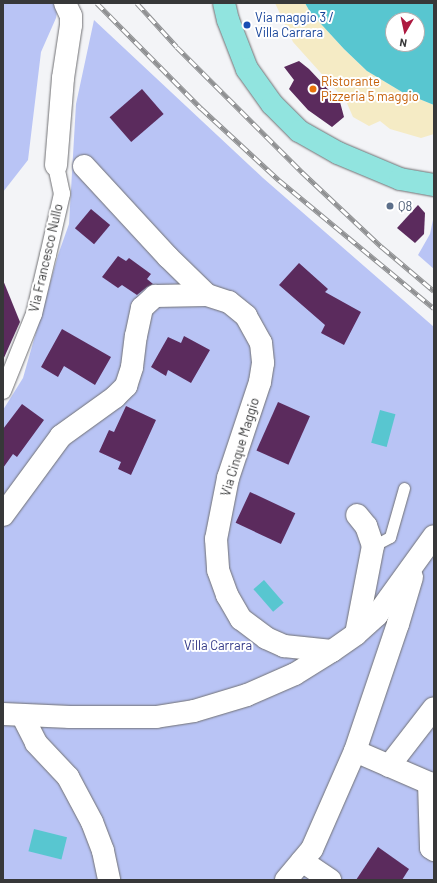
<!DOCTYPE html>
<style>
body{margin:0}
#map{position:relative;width:437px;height:883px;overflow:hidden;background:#f3f4f7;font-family:Barlow,sans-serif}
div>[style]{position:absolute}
.green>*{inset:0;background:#b9c4f5}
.sand>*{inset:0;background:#f5ebc5}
.water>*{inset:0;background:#58c6d0;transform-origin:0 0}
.building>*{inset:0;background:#5b2b5d;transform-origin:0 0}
.roads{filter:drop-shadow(0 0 1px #707073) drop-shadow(0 0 1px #707073)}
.service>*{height:11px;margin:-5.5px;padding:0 5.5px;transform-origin:5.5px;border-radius:5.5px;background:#fff}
.pedestrian>*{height:16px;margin:-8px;padding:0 8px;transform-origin:8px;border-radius:8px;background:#fff}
.minor>*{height:22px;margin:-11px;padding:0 11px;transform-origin:11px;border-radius:11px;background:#fff}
.primary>*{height:22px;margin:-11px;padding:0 11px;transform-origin:11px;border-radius:11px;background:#91e4df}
.rail>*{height:4.5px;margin-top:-2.25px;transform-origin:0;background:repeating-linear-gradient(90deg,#fff 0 9px,#8f9092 0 18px);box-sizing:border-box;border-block:1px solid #8f9092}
.dots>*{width:11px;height:11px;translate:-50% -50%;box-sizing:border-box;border:2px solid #fff;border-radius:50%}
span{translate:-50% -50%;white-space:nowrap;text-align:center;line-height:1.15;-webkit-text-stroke:4px #fff;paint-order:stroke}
.transit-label{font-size:13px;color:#164399}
.left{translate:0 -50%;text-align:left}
.food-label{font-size:13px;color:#c56008}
.service-label{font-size:13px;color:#4e5e75}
.street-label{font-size:13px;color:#373839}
.park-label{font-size:13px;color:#323887}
.frame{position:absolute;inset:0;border:4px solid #373839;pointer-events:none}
.north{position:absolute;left:385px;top:12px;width:40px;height:40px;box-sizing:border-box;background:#fff;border:1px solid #afafb0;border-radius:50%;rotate:189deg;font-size:11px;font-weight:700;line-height:16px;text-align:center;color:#373839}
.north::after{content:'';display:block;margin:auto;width:14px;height:18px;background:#ad1940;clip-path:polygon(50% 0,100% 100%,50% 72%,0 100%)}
</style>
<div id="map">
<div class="green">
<div style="clip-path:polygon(3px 3px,54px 3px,57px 12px,56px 18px,41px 52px,28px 160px,3px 192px)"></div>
<div style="clip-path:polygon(94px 20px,263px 178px,434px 327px,434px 880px,3px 880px,3px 410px,23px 378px,58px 255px,69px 224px,76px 104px)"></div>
<div style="clip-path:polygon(434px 215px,434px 269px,418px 255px,430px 234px)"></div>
</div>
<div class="sand">
<div style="clip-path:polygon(275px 3px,305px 3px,310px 12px,344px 49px,367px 71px,402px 92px,434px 105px,434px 134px,421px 138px,390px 129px,380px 121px,369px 126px,353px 117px,346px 101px,293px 42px)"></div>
</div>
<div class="water">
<div style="clip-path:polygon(evenodd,305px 3px,434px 3px,434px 105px,402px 92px,367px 71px,344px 49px,310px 12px,305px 3px,393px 20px,417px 20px,417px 44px,393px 44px,393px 20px)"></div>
<div style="left:380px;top:410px;width:16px;height:34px;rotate:15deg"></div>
<div style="left:264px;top:580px;width:30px;height:14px;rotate:49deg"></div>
<div style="left:34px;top:829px;width:34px;height:23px;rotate:14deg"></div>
</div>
<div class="building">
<div style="clip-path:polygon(299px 61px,309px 69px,340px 102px,344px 117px,332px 127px,308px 110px,289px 89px,294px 80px,284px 67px)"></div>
<div style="left:142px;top:89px;width:33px;height:43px;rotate:49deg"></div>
<div style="clip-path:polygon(418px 205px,425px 213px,424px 234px,415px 243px,397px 228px)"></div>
<div style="left:91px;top:209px;width:25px;height:25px;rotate:40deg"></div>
<div style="clip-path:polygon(118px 256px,126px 261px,129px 258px,151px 274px,147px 279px,153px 284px,147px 287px,137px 295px,122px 285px,118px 288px,102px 277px)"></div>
<div style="clip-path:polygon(299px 263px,328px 289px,325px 292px,361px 312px,344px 345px,321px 333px,325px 325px,279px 285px)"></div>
<div style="clip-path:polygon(3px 280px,20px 322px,3px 360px)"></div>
<div style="clip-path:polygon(62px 329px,111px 357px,95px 385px,64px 366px,58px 377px,41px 367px)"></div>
<div style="clip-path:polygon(184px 336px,210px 350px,191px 383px,168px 370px,166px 376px,151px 367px,168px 337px,181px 343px)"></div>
<div style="left:278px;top:402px;width:35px;height:53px;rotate:24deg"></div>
<div style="clip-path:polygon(22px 404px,44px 420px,17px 457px,13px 454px,3px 468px,3px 429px)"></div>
<div style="clip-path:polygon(126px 406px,156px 420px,131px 475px,118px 469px,121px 462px,99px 452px,109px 430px,114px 432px)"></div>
<div style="left:250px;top:492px;width:50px;height:34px;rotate:25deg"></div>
<div style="clip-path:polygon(378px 847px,409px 869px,402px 880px,356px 880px)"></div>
</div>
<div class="roads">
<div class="service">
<div style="left:373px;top:546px;width:19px;rotate:-28deg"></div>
<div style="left:390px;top:537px;width:51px;rotate:-74.1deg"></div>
</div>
<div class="pedestrian">
<div style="left:3px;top:391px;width:83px;rotate:-68.1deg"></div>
<div style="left:34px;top:314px;width:61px;rotate:-76.7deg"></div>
<div style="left:48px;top:255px;width:63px;rotate:-77.1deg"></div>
<div style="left:62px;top:194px;width:30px;rotate:-102deg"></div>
</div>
<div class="minor">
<div style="left:56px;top:165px;width:87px;rotate:-85.4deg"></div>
<div style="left:63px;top:78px;width:54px;rotate:-81.4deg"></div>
<div style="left:71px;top:25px;width:9px;rotate:-90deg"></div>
<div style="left:71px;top:16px;width:14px;rotate:-115deg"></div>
<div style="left:84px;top:166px;width:124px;rotate:47.3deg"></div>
<div style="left:168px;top:257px;width:54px;rotate:44.3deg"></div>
<div style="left:3px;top:515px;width:98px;rotate:-53.7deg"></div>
<div style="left:61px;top:436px;width:67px;rotate:-35.8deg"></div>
<div style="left:115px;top:397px;width:16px;rotate:-45deg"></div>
<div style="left:126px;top:386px;width:20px;rotate:-72deg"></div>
<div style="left:132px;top:367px;width:31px;rotate:-83deg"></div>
<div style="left:136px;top:336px;width:29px;rotate:-78deg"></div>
<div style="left:142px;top:308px;width:18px;rotate:-43deg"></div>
<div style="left:155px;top:296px;width:52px;rotate:-1.1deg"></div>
<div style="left:207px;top:295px;width:23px;rotate:18deg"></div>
<div style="left:229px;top:302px;width:22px;rotate:39deg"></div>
<div style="left:246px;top:316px;width:31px;rotate:61deg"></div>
<div style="left:261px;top:343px;width:20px;rotate:84deg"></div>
<div style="left:263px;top:363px;width:19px;rotate:99deg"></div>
<div style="left:260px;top:382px;width:101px;rotate:108.4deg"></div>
<div style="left:228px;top:478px;width:62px;rotate:101.1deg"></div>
<div style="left:216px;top:539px;width:31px;rotate:86deg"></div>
<div style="left:218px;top:570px;width:27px;rotate:70deg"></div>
<div style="left:227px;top:595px;width:28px;rotate:60deg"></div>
<div style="left:241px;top:619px;width:31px;rotate:37deg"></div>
<div style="left:266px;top:638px;width:20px;rotate:24deg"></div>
<div style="left:284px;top:646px;width:48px;rotate:5.9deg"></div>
<div style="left:332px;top:651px;width:29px;rotate:-35deg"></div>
<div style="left:356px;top:634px;width:28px;rotate:-42deg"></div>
<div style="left:377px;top:615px;width:97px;rotate:-54.2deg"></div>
<div style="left:356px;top:634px;width:90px;rotate:-79.1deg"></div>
<div style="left:373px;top:546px;width:21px;rotate:-109deg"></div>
<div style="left:366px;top:526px;width:14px;rotate:-129deg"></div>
<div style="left:3px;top:714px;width:67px;rotate:2.6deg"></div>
<div style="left:70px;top:717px;width:86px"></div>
<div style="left:156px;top:717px;width:38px;rotate:-9deg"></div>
<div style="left:194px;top:711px;width:55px;rotate:-16.8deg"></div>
<div style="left:247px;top:695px;width:52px;rotate:-23.6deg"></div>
<div style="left:295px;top:674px;width:44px;rotate:-31.9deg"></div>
<div style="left:22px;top:715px;width:31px;rotate:63deg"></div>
<div style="left:36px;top:743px;width:47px;rotate:46.7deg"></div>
<div style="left:68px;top:777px;width:51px;rotate:61.9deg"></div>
<div style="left:92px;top:822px;width:31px;rotate:69deg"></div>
<div style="left:103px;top:851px;width:30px;rotate:78deg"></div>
<div style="left:355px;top:751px;width:81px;rotate:23.4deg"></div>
<div style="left:429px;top:783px;width:65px;rotate:88.2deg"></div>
<div style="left:431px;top:848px;width:4px;rotate:34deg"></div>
<div style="left:389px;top:766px;width:73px;rotate:-52.2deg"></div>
<div style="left:302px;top:861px;width:34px;rotate:34deg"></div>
<div style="left:286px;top:880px;width:40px;rotate:-50deg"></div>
<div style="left:312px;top:849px;width:107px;rotate:-66.3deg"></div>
<div style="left:355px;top:751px;width:134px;rotate:-71.3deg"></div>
<div style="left:398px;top:624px;width:49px;rotate:-73.4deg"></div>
</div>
<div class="primary">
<div style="left:224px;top:3px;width:17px;rotate:77deg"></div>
<div style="left:228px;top:20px;width:53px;rotate:68.8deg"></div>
<div style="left:247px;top:69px;width:43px;rotate:54.5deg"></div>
<div style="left:272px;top:104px;width:38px;rotate:45deg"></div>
<div style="left:299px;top:131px;width:45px;rotate:29.4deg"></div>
<div style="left:338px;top:153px;width:67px;rotate:22.8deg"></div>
<div style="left:400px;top:179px;width:35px;rotate:10deg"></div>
</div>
</div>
<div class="rail">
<div style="left:97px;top:3px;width:148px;rotate:45.3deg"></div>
<div style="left:201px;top:108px;width:106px;rotate:42.7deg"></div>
<div style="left:279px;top:180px;width:201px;rotate:39.6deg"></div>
<div style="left:137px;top:3px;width:59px;rotate:47.7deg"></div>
<div style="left:177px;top:47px;width:177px;rotate:45deg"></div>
<div style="left:302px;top:172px;width:110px;rotate:43.2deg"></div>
<div style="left:382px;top:247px;width:68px;rotate:40.2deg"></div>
</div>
<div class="dots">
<div style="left:247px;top:25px;background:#1a4fb4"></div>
<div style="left:313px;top:89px;background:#e8710a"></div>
<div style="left:390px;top:206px;background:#5c6f8a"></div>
</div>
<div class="transit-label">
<span class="left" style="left:255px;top:25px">Via maggio 3 /<br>Villa Carrara</span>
</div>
<div class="food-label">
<span class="left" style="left:321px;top:89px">Ristorante<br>Pizzeria 5 maggio</span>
</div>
<div class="service-label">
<span class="left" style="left:398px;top:206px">Q8</span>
</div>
<div class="street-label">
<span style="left:46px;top:258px;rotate:-77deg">Via Francesco Nullo</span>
<span style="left:240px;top:447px;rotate:-73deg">Via Cinque Maggio</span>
</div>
<div class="park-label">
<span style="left:218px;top:645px">Villa Carrara</span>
</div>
<div class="frame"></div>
<div class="north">N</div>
</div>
